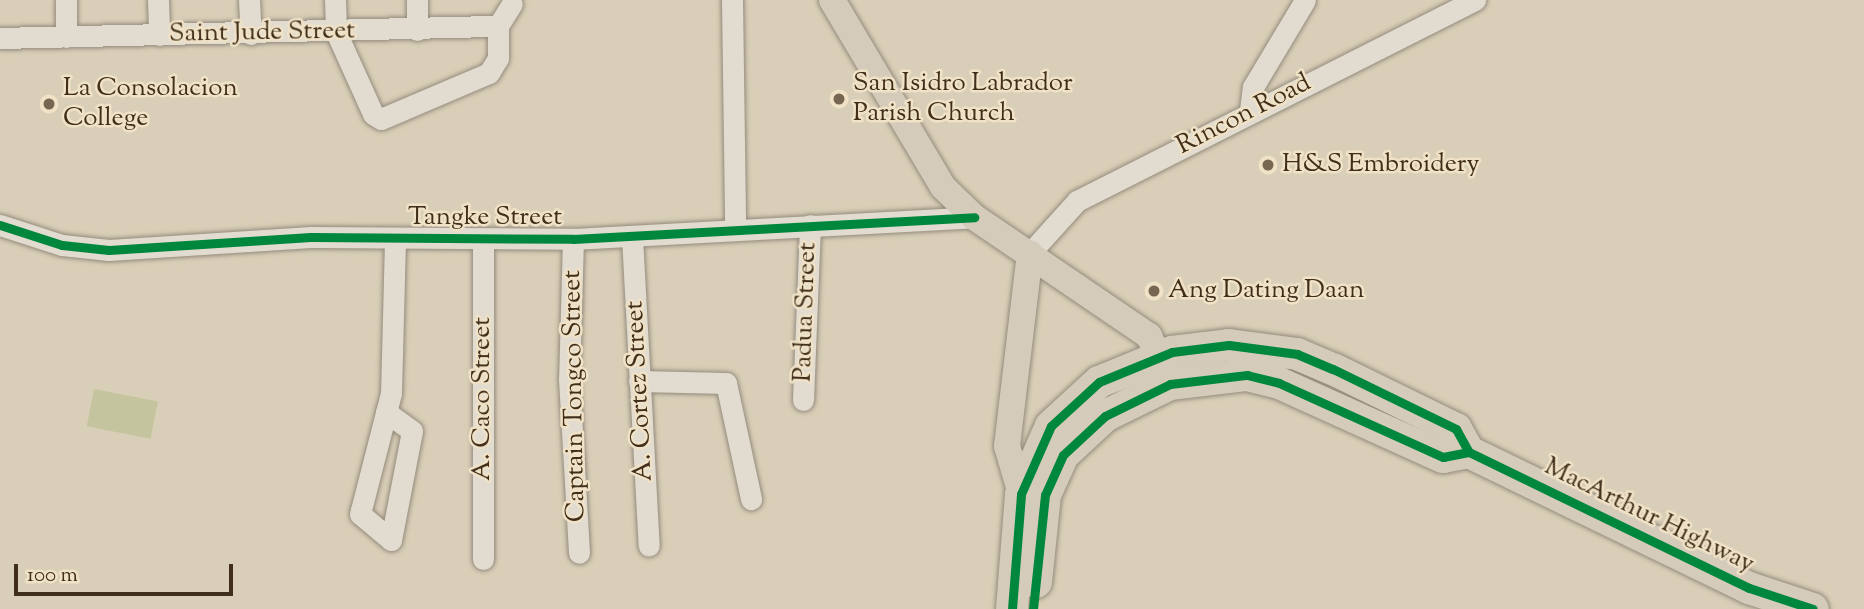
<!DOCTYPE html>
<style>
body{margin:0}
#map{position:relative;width:1864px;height:609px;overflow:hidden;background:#d9ceb7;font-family:"Sorts Mill Goudy",serif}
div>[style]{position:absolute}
.green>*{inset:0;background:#c4c59e;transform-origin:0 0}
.roads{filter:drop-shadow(0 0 2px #948b7c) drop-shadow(0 0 2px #948b7c)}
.minor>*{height:21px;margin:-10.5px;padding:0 10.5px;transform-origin:10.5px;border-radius:10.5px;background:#e1dbd0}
.major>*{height:26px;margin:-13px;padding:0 13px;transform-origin:13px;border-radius:13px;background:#d5cbbb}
.highway>*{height:32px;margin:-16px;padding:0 16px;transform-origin:16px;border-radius:16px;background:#d5cbbb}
.cycleway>*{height:9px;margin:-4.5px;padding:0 4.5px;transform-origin:4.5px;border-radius:4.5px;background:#00873e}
.dots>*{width:19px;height:19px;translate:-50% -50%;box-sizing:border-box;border:4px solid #f0e2c6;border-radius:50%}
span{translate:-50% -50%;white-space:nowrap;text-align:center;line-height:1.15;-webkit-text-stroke:5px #f0e2c6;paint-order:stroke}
.street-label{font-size:26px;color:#402e1b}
.poi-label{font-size:26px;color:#402e1b}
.left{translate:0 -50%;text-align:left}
.scale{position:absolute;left:14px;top:564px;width:219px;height:32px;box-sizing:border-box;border:4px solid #402e1b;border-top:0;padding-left:9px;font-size:21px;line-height:24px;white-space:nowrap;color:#402e1b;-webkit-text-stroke:5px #f0e2c6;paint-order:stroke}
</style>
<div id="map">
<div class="green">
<div style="left:94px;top:389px;width:65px;height:38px;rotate:11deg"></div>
</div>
<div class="roads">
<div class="minor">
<div style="left:66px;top:0;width:37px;rotate:90deg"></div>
<div style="left:158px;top:0;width:35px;rotate:88deg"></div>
<div style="left:249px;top:0;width:34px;rotate:87deg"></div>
<div style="left:335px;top:0;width:32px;rotate:88deg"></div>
<div style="left:336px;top:32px;width:90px;rotate:65.7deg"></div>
<div style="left:373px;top:114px;width:9px;rotate:32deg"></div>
<div style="left:381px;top:119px;width:117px;rotate:-23.1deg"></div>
<div style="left:489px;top:73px;width:17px;rotate:-59deg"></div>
<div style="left:498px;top:58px;width:32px;rotate:-90deg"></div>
<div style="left:417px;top:0;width:30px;rotate:90deg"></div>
<div style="left:732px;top:0;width:229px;rotate:89.2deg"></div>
<div style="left:498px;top:26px;width:26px;rotate:-58deg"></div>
<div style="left:0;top:38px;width:498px;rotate:-1.4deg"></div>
<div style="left:1250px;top:110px;width:23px;rotate:-83deg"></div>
<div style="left:1253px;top:87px;width:101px;rotate:-59.1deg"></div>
<div style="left:0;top:225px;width:65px;rotate:17.9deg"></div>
<div style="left:62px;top:245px;width:47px;rotate:6.1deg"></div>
<div style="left:109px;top:250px;width:202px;rotate:-3.7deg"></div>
<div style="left:311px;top:237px;width:262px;rotate:0.4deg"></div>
<div style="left:573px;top:239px;width:402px;rotate:-3.1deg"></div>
<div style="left:632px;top:237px;width:309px;rotate:86.9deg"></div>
<div style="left:573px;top:239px;width:140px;rotate:91.6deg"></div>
<div style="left:569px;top:379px;width:174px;rotate:86.7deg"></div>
<div style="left:1030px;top:253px;width:70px;rotate:-47.9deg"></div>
<div style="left:1077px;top:201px;width:446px;rotate:-26.8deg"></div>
<div style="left:639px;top:381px;width:87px;rotate:1.3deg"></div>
<div style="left:726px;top:383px;width:119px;rotate:77.8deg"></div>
<div style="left:803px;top:400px;width:175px;rotate:-87.7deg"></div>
<div style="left:386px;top:412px;width:32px;rotate:36deg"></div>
<div style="left:412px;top:431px;width:111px;rotate:100.9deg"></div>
<div style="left:391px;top:540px;width:40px;rotate:-140deg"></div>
<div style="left:360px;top:514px;width:4px;rotate:-76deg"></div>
<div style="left:361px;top:510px;width:121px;rotate:-75.6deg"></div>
<div style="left:391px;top:393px;width:154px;rotate:-88.5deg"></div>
<div style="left:483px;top:559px;width:320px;rotate:-90deg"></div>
</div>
<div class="major">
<div style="left:832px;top:0;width:217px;rotate:59.3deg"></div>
<div style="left:943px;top:187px;width:43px;rotate:44.1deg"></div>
<div style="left:974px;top:217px;width:212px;rotate:34.2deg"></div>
<div style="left:1149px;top:336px;width:43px;rotate:65.2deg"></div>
<div style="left:1021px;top:494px;width:50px;rotate:-106.3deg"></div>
<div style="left:1007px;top:446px;width:194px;rotate:-83.2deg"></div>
</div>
<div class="highway">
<div style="left:1036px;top:582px;width:87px;rotate:-84.1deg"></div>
<div style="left:1045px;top:495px;width:44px;rotate:-65.8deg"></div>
<div style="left:1063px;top:455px;width:57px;rotate:-42.9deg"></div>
<div style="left:1105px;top:416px;width:72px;rotate:-26.2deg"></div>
<div style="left:1170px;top:384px;width:78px;rotate:-6.7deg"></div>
<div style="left:1247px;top:375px;width:33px;rotate:14deg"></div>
<div style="left:1279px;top:383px;width:180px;rotate:24.3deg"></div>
<div style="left:1443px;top:457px;width:26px;rotate:-11deg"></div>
<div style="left:1012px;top:609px;width:115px;rotate:-85.5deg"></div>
<div style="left:1021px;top:494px;width:74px;rotate:-66.2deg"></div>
<div style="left:1051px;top:426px;width:65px;rotate:-42.5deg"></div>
<div style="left:1099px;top:382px;width:79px;rotate:-22.3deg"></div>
<div style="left:1172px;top:352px;width:57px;rotate:-7deg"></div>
<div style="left:1229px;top:345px;width:69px;rotate:7.5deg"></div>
<div style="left:1297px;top:354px;width:39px;rotate:23deg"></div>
<div style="left:1333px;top:369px;width:137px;rotate:26deg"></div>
<div style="left:1456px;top:429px;width:26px;rotate:61deg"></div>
<div style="left:1469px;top:452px;width:311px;rotate:25.9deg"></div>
<div style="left:1749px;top:588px;width:67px;rotate:18.2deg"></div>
</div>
</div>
<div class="cycleway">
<div style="left:0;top:225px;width:65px;rotate:17.9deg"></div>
<div style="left:62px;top:245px;width:47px;rotate:6.1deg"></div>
<div style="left:109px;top:250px;width:202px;rotate:-3.7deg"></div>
<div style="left:311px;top:237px;width:262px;rotate:0.4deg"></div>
<div style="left:573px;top:239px;width:402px;rotate:-3.1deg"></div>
<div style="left:1012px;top:609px;width:115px;rotate:-85.5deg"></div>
<div style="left:1021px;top:494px;width:74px;rotate:-66.2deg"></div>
<div style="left:1051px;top:426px;width:65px;rotate:-42.5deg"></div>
<div style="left:1099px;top:382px;width:79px;rotate:-22.3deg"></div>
<div style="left:1172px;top:352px;width:57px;rotate:-7deg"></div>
<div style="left:1229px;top:345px;width:69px;rotate:7.5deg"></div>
<div style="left:1297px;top:354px;width:39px;rotate:23deg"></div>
<div style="left:1333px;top:369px;width:137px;rotate:26deg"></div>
<div style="left:1456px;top:429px;width:26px;rotate:61deg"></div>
<div style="left:1469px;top:452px;width:311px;rotate:25.9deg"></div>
<div style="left:1749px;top:588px;width:67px;rotate:18.2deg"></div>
<div style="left:1033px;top:609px;width:115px;rotate:-84deg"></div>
<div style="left:1045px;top:495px;width:44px;rotate:-65.8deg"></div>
<div style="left:1063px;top:455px;width:57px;rotate:-42.9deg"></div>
<div style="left:1105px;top:416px;width:72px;rotate:-26.2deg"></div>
<div style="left:1170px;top:384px;width:78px;rotate:-6.7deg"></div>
<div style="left:1247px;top:375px;width:33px;rotate:14deg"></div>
<div style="left:1279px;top:383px;width:180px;rotate:24.3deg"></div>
<div style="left:1443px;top:457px;width:26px;rotate:-11deg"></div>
</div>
<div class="dots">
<div style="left:839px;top:99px;background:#766652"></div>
<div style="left:49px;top:104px;background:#766652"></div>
<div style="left:1268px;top:165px;background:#766652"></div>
<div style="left:1154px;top:291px;background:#766652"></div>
</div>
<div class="street-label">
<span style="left:262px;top:33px;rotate:-1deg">Saint Jude Street</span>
<span style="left:1244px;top:115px;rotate:-27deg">Rincon Road</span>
<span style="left:485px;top:218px">Tangke Street</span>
<span style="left:806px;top:312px;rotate:-88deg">Padua Street</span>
<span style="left:640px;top:391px;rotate:-93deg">A. Cortez Street</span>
<span style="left:575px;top:396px;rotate:-91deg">Captain Tongco Street</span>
<span style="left:483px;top:399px;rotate:-90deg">A. Caco Street</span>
<span style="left:1649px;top:516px;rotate:26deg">MacArthur Highway</span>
</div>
<div class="poi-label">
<span class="left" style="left:853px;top:99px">San Isidro Labrador<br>Parish Church</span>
<span class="left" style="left:63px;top:104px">La Consolacion<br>College</span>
<span class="left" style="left:1282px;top:165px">H&amp;S Embroidery</span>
<span class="left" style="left:1168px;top:291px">Ang Dating Daan</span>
</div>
<div class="scale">100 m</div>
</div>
